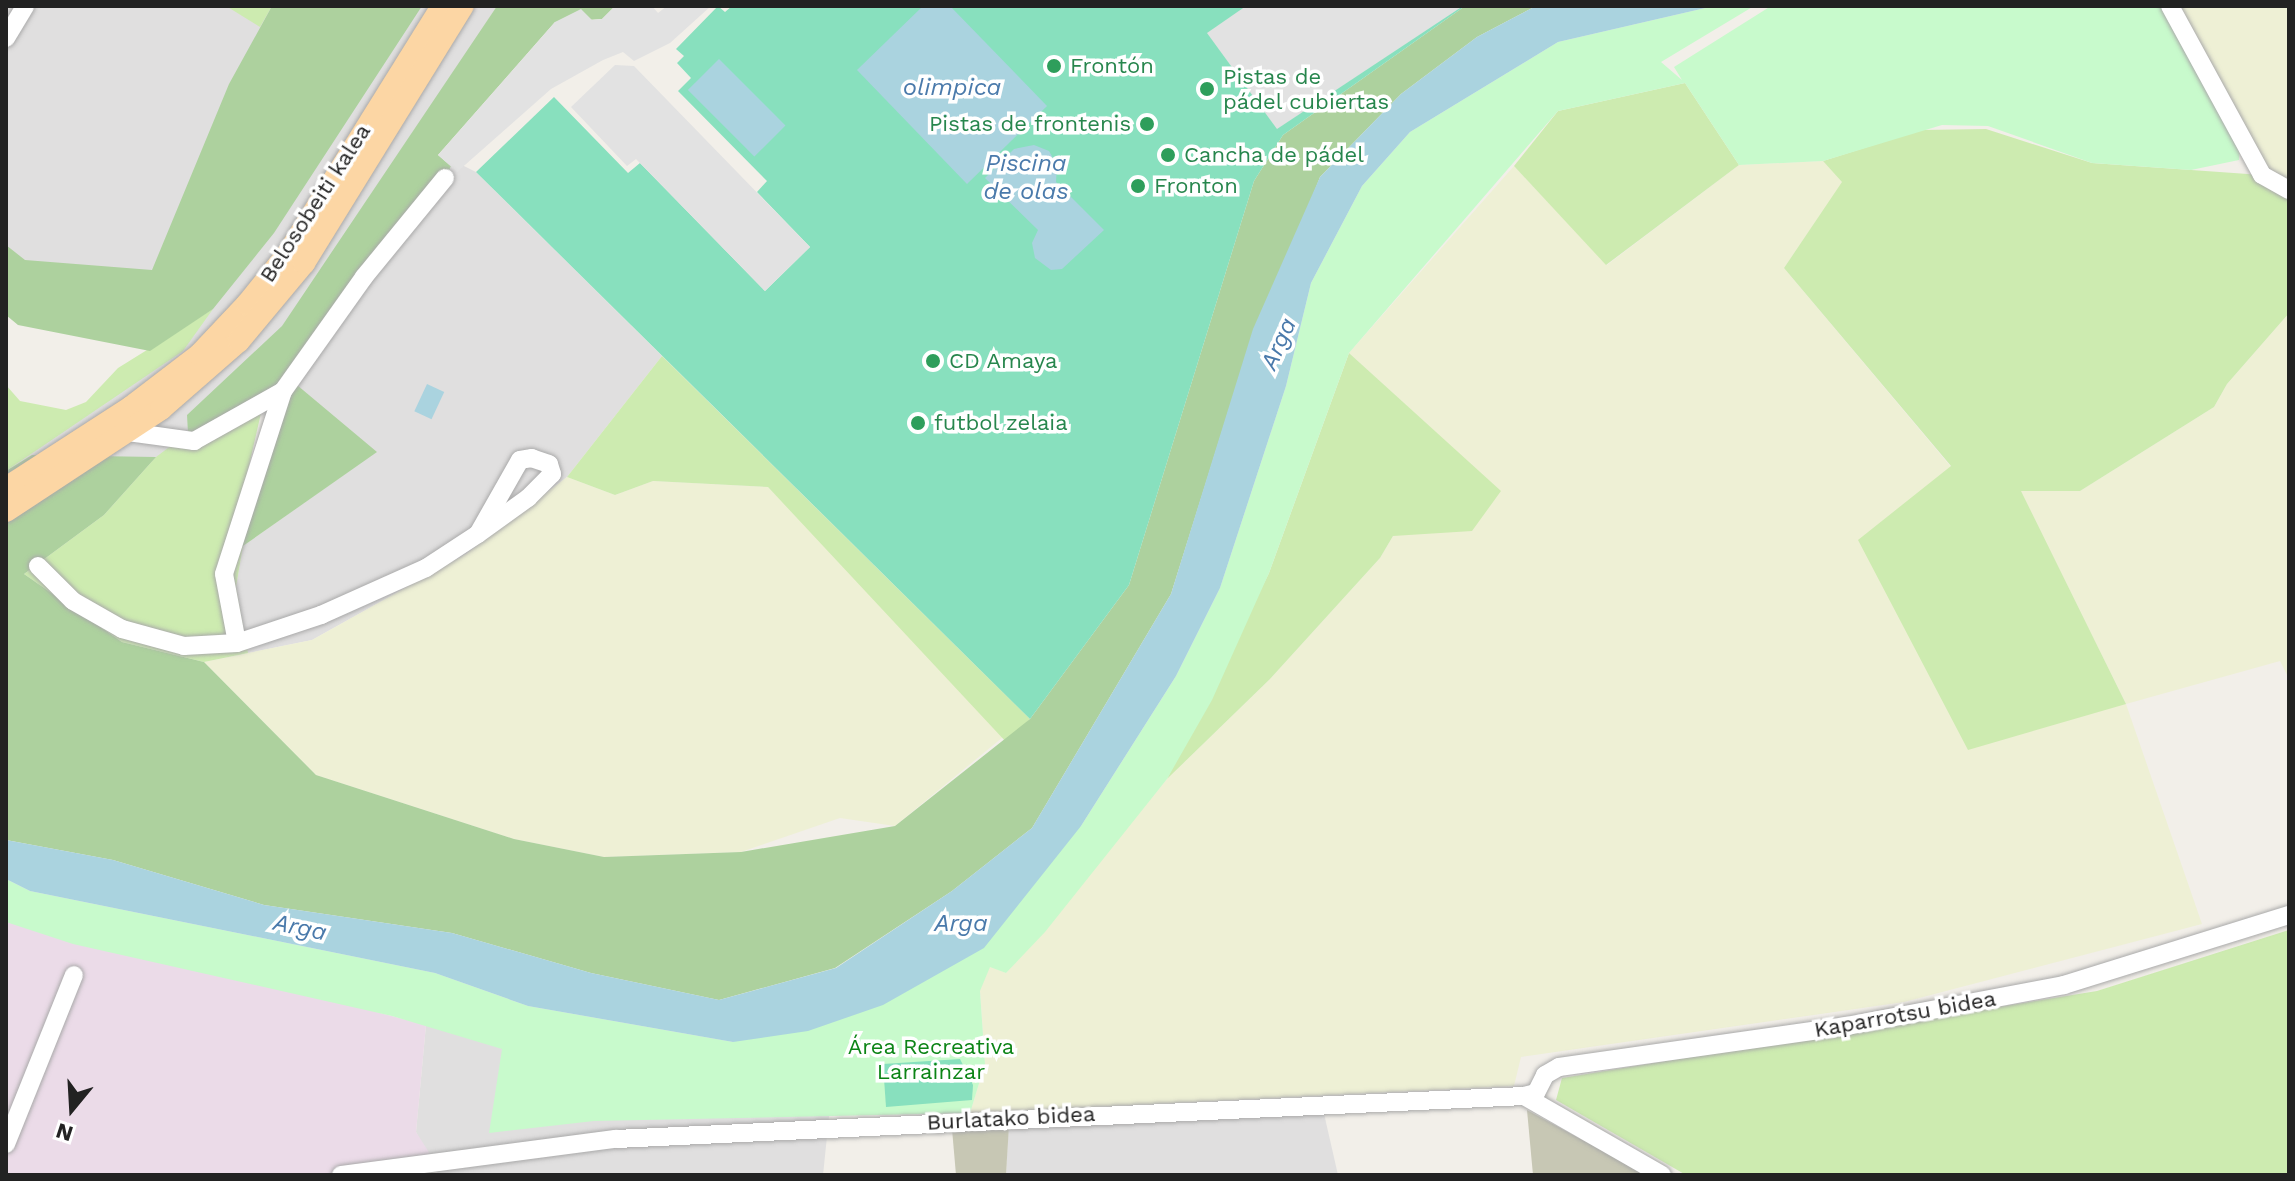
<!DOCTYPE html>
<meta charset="utf-8">
<style>
body{margin:0}
#map{position:relative;width:2295px;height:1181px;overflow:hidden;background:#f2efe9;font-family:"Work Sans",sans-serif}
div>[style]{position:absolute}
.residential>*{inset:0;background:#e0dfdf}
.industrial>*{inset:0;background:#ebdbe8}
.construction>*{inset:0;background:#c7c7b4}
.farmland>*{inset:0;background:#eef0d5}
.grass>*{inset:0;background:#cdebb0}
.forest>*{inset:0;background:#add19e}
.park>*{inset:0;background:#c8facc}
.pitch>*{inset:0;background:#88e0be}
.parking>*{inset:0;background:#e2e2e2}
.water>*{inset:0;background:#aad3df;transform-origin:0 0}
.roads{filter:drop-shadow(0 0 2px #a9a9a9) drop-shadow(0 0 2px #a9a9a9)}
.minor>*{height:18px;margin:-9px;padding:0 9px;transform-origin:9px;border-radius:9px;background:#fff}
.major>*{height:22px;margin:-11px;padding:0 11px;transform-origin:11px;border-radius:11px;background:#fcd6a4}
.dots>*{width:22px;height:22px;translate:-50% -50%;box-sizing:border-box;border:4px solid #fff;border-radius:50%}
span{translate:-50% -50%;white-space:nowrap;text-align:center;line-height:1.15;-webkit-text-stroke:7px #fff;paint-order:stroke}
.leisure-label{font-size:22px;color:#27864d}
.left{translate:0 -50%;text-align:left}
.right{translate:-100% -50%;text-align:right}
.street-label{font-size:22px;color:#222}
.park-label{font-size:22px;color:#0c8416}
.water-label{font-size:24px;color:#4a7aab;font-style:italic}
.frame{position:absolute;inset:0;border:8px solid #222;pointer-events:none}
.north{position:absolute;left:32px;top:1069px;width:80px;height:80px;-webkit-text-stroke:6px #fff;paint-order:stroke;rotate:198deg;font-size:22px;font-weight:700;line-height:32px;text-align:center;color:#222}
.north::after{content:'';display:block;margin:auto;width:28px;height:36px;background:#222;clip-path:polygon(50% 0,100% 100%,50% 72%,0 100%)}
</style>
<div id="map">
<div class="residential">
<div style="clip-path:polygon(6px 6px,497px 6px,390px 173px,193px 458px,6px 471px,180px 350px,6px 315px)"></div>
<div style="clip-path:polygon(454px 161px,476px 172px,662px 356px,567px 477px,466px 554px,312px 640px,248px 653px,236px 587px,243px 546px,376px 452px,290px 380px)"></div>
<div style="clip-path:polygon(426px 1025px,833px 1078px,823px 1175px,438px 1175px,416px 1132px)"></div>
<div style="clip-path:polygon(1322px 1105px,1338px 1175px,1006px 1175px,1009px 1118px)"></div>
</div>
<div class="industrial">
<div style="clip-path:polygon(6px 915px,426px 1025px,416px 1132px,439px 1168px,399px 1175px,6px 1175px)"></div>
</div>
<div class="construction">
<div style="clip-path:polygon(1527px 1110px,1647px 1175px,1533px 1175px)"></div>
<div style="clip-path:polygon(1009px 1125px,1006px 1175px,956px 1175px,952px 1129px)"></div>
</div>
<div class="farmland">
<div style="clip-path:polygon(2177px 6px,2289px 6px,2289px 188px,2264px 167px)"></div>
<div style="clip-path:polygon(1823px 161px,1843px 182px,1784px 268px,1951px 467px,2126px 704px,2020px 490px,2080px 491px,2214px 407px,2227px 384px,2289px 313px,2289px 679px,2280px 661px,2126px 704px,2202px 924px,1904px 1002px,1521px 1057px,1514px 1086px,970px 1113px,985px 1064px,980px 990px,990px 966px,1006px 973px,1167px 779px,1270px 679px,1380px 558px,1393px 536px,1500px 491px,1349px 353px,1514px 166px,1607px 265px,1739px 165px)"></div>
<div style="clip-path:polygon(567px 477px,615px 495px,653px 481px,768px 487px,998px 720px,1003px 737px,895px 826px,840px 818px,741px 852px,604px 857px,514px 839px,316px 775px,204px 662px,312px 640px,466px 554px)"></div>
</div>
<div class="grass">
<div style="clip-path:polygon(226px 6px,272px 6px,260px 27px)"></div>
<div style="clip-path:polygon(1685px 83px,1739px 165px,1606px 265px,1514px 166px,1558px 111px)"></div>
<div style="clip-path:polygon(1986px 129px,2092px 163px,2262px 175px,2289px 190px,2289px 313px,2227px 384px,2214px 407px,2080px 491px,2021px 491px,2126px 704px,1968px 750px,1858px 540px,1951px 466px,1784px 268px,1842px 182px,1823px 161px,1921px 130px)"></div>
<div style="clip-path:polygon(213px 309px,183px 351px,6px 471px,6px 385px,20px 401px,66px 410px,86px 402px,118px 368px)"></div>
<div style="clip-path:polygon(1349px 353px,1501px 491px,1472px 531px,1393px 536px,1380px 558px,1270px 679px,1167px 779px,1269px 573px)"></div>
<div style="clip-path:polygon(662px 356px,1030px 719px,1007px 743px,768px 487px,653px 481px,615px 495px,567px 477px)"></div>
<div style="clip-path:polygon(264px 400px,232px 540px,243px 546px,236px 587px,248px 653px,204px 662px,122px 642px,24px 574px,104px 515px,156px 457px,188px 433px)"></div>
<div style="clip-path:polygon(2289px 930px,2289px 1175px,1686px 1175px,1556px 1100px,1562px 1078px,2097px 991px)"></div>
</div>
<div class="forest">
<div style="clip-path:polygon(272px 6px,422px 6px,274px 233px,213px 309px,150px 351px,18px 325px,6px 315px,6px 245px,25px 260px,152px 270px,229px 84px)"></div>
<div style="clip-path:polygon(497px 6px,615px 6px,602px 19px,555px 22px,438px 155px,451px 166px,445px 178px,291px 380px,377px 452px,243px 546px,232px 540px,283px 392px,195px 432px,188px 433px,187px 415px,282px 326px)"></div>
<div style="clip-path:polygon(1465px 6px,1536px 6px,1477px 37px,1401px 94px,1320px 177px,1229px 409px,1171px 594px,1032px 828px,952px 891px,835px 968px,719px 1000px,591px 973px,452px 933px,264px 905px,113px 860px,6px 840px,6px 471px,32px 455px,156px 457px,104px 515px,24px 574px,122px 642px,204px 662px,316px 775px,514px 839px,604px 857px,741px 852px,895px 826px,1030px 719px,1129px 585px,1254px 181px,1283px 135px)"></div>
</div>
<div class="park">
<div style="clip-path:polygon(1714px 6px,1754px 6px,1661px 62px,1682px 80px,1674px 67px,1771px 6px,2167px 6px,2240px 144px,2239px 160px,2191px 170px,2092px 163px,1988px 126px,1942px 125px,1823px 161px,1739px 165px,1685px 83px,1558px 111px,1349px 353px,1269px 573px,1212px 700px,1167px 779px,1045px 932px,1006px 973px,990px 967px,980px 991px,985px 1064px,970px 1113px,594px 1121px,489px 1133px,502px 1049px,392px 1016px,73px 944px,6px 922px,6px 879px,30px 891px,435px 973px,528px 1006px,733px 1042px,1081px 826px,1176px 676px,1220px 588px,1286px 386px,1311px 283px,1362px 186px,1410px 132px,1558px 42px)"></div>
</div>
<div class="pitch">
<div style="clip-path:polygon(718px 6px,725px 12px,732px 6px,1465px 6px,1283px 135px,1254px 181px,1129px 585px,1030px 719px,476px 172px,554px 97px,628px 173px,640px 163px,765px 291px,810px 247px,757px 192px,767px 181px,678px 91px,691px 78px,677px 63px,684px 56px,676px 49px)"></div>
<div style="clip-path:polygon(960px 1059px,973px 1085px,972px 1100px,886px 1107px,883px 1064px)"></div>
</div>
<div class="parking">
<div style="clip-path:polygon(615px 6px,652px 6px,658px 13px,667px 6px,711px 6px,670px 43px,634px 61px,623px 52px,603px 60px,551px 89px,457px 172px,438px 155px,555px 22px,581px 9px,592px 20px,602px 19px)"></div>
<div style="clip-path:polygon(1246px 6px,1463px 6px,1277px 129px,1207px 33px)"></div>
<div style="clip-path:polygon(615px 65px,634px 66px,810px 247px,765px 291px,636px 159px,627px 166px,571px 107px)"></div>
</div>
<div class="water">
<div style="clip-path:polygon(923px 6px,950px 6px,1047px 106px,967px 184px,857px 70px)"></div>
<div style="clip-path:polygon(1536px 6px,1714px 6px,1558px 42px,1410px 132px,1362px 186px,1311px 283px,1286px 386px,1220px 588px,1176px 676px,1081px 826px,984px 948px,883px 1005px,808px 1031px,733px 1042px,528px 1006px,435px 973px,30px 891px,6px 879px,6px 840px,113px 860px,264px 905px,452px 933px,591px 973px,719px 1000px,836px 968px,952px 891px,1032px 828px,1171px 594px,1253px 329px,1320px 177px,1401px 94px,1477px 37px)"></div>
<div style="left:719px;top:59px;width:94px;height:44px;rotate:45deg"></div>
<div style="clip-path:polygon(1034px 145px,1049px 151px,1057px 165px,1056px 182px,1104px 230px,1062px 269px,1051px 270px,1035px 258px,1032px 243px,1038px 230px,985px 178px,1014px 149px)"></div>
<div style="left:427px;top:384px;width:19px;height:30px;rotate:25deg"></div>
</div>
<div class="roads">
<div class="minor">
<div style="left:2170px;top:6px;width:192px;rotate:61.4deg"></div>
<div style="left:2262px;top:175px;width:31px;rotate:29deg"></div>
<div style="left:6px;top:38px;width:37px;rotate:-59deg"></div>
<div style="left:445px;top:178px;width:128px;rotate:129.3deg"></div>
<div style="left:364px;top:277px;width:140px;rotate:125.4deg"></div>
<div style="left:283px;top:391px;width:192px;rotate:107.9deg"></div>
<div style="left:224px;top:574px;width:70px;rotate:79.3deg"></div>
<div style="left:237px;top:643px;width:89px;rotate:-18.4deg"></div>
<div style="left:321px;top:615px;width:115px;rotate:-24.1deg"></div>
<div style="left:426px;top:568px;width:62px;rotate:-33.2deg"></div>
<div style="left:478px;top:534px;width:62px;rotate:-35.8deg"></div>
<div style="left:528px;top:498px;width:34px;rotate:-45deg"></div>
<div style="left:552px;top:474px;width:10px;rotate:-107deg"></div>
<div style="left:549px;top:464px;width:18px;rotate:-161deg"></div>
<div style="left:532px;top:458px;width:12px;rotate:171deg"></div>
<div style="left:520px;top:460px;width:85px;rotate:119.6deg"></div>
<div style="left:128px;top:432px;width:67px;rotate:7.8deg"></div>
<div style="left:194px;top:441px;width:102px;rotate:-29.3deg"></div>
<div style="left:38px;top:566px;width:49px;rotate:45deg"></div>
<div style="left:73px;top:601px;width:56px;rotate:29.7deg"></div>
<div style="left:122px;top:629px;width:64px;rotate:15.3deg"></div>
<div style="left:184px;top:646px;width:53px;rotate:-3.2deg"></div>
<div style="left:1524px;top:1096px;width:12px;rotate:-14deg"></div>
<div style="left:1536px;top:1093px;width:20px;rotate:-63deg"></div>
<div style="left:1545px;top:1075px;width:16px;rotate:-30deg"></div>
<div style="left:1559px;top:1067px;width:291px;rotate:-8.1deg"></div>
<div style="left:1847px;top:1026px;width:221px;rotate:-10.7deg"></div>
<div style="left:2064px;top:985px;width:236px;rotate:-17.3deg"></div>
<div style="left:6px;top:1144px;width:182px;rotate:-68.1deg"></div>
<div style="left:341px;top:1175px;width:277px;rotate:-7.5deg"></div>
<div style="left:616px;top:1139px;width:909px;rotate:-2.71deg"></div>
<div style="left:1524px;top:1096px;width:159px;rotate:29.8deg"></div>
</div>
<div class="major">
<div style="left:6px;top:488px;width:149px;rotate:-32.9deg"></div>
<div style="left:131px;top:407px;width:86px;rotate:-37.4deg"></div>
<div style="left:199px;top:355px;width:70px;rotate:-46.7deg"></div>
<div style="left:247px;top:304px;width:67px;rotate:-51.1deg"></div>
<div style="left:289px;top:252px;width:290px;rotate:-58.1deg"></div>
<div style="left:6px;top:511px;width:186px;rotate:-33.3deg"></div>
<div style="left:161px;top:409px;width:103px;rotate:-41.1deg"></div>
<div style="left:239px;top:341px;width:102px;rotate:-50.2deg"></div>
<div style="left:304px;top:263px;width:302px;rotate:-58.3deg"></div>
</div>
</div>
<div class="dots">
<div style="left:1054px;top:66px;background:#2e9e5b"></div>
<div style="left:1207px;top:89px;background:#2e9e5b"></div>
<div style="left:1147px;top:124px;background:#2e9e5b"></div>
<div style="left:1168px;top:155px;background:#2e9e5b"></div>
<div style="left:1138px;top:186px;background:#2e9e5b"></div>
<div style="left:933px;top:361px;background:#2e9e5b"></div>
<div style="left:918px;top:423px;background:#2e9e5b"></div>
</div>
<div class="leisure-label">
<span class="left" style="left:1070px;top:66px">Frontón</span>
<span class="left" style="left:1223px;top:89px">Pistas de<br>pádel cubiertas</span>
<span class="right" style="left:1131px;top:124px">Pistas de frontenis</span>
<span class="left" style="left:1184px;top:155px">Cancha de pádel</span>
<span class="left" style="left:1154px;top:186px">Fronton</span>
<span class="left" style="left:949px;top:361px">CD Amaya</span>
<span class="left" style="left:934px;top:423px">futbol zelaia</span>
</div>
<div class="street-label">
<span style="left:315px;top:203px;rotate:-57deg">Belosobeiti kalea</span>
<span style="left:1905px;top:1014px;rotate:-10deg">Kaparrotsu bidea</span>
<span style="left:1011px;top:1118px;rotate:-3deg">Burlatako bidea</span>
</div>
<div class="park-label">
<span style="left:931px;top:1059px">Área Recreativa<br>Larrainzar</span>
</div>
<div class="water-label">
<span style="left:952px;top:88px">olimpica</span>
<span style="left:1026px;top:178px">Piscina<br>de olas</span>
<span style="left:1279px;top:344px;rotate:-66deg">Arga</span>
<span style="left:961px;top:924px">Arga</span>
<span style="left:300px;top:928px;rotate:12deg">Arga</span>
</div>
<div class="frame"></div>
<div class="north">N</div>
</div>
